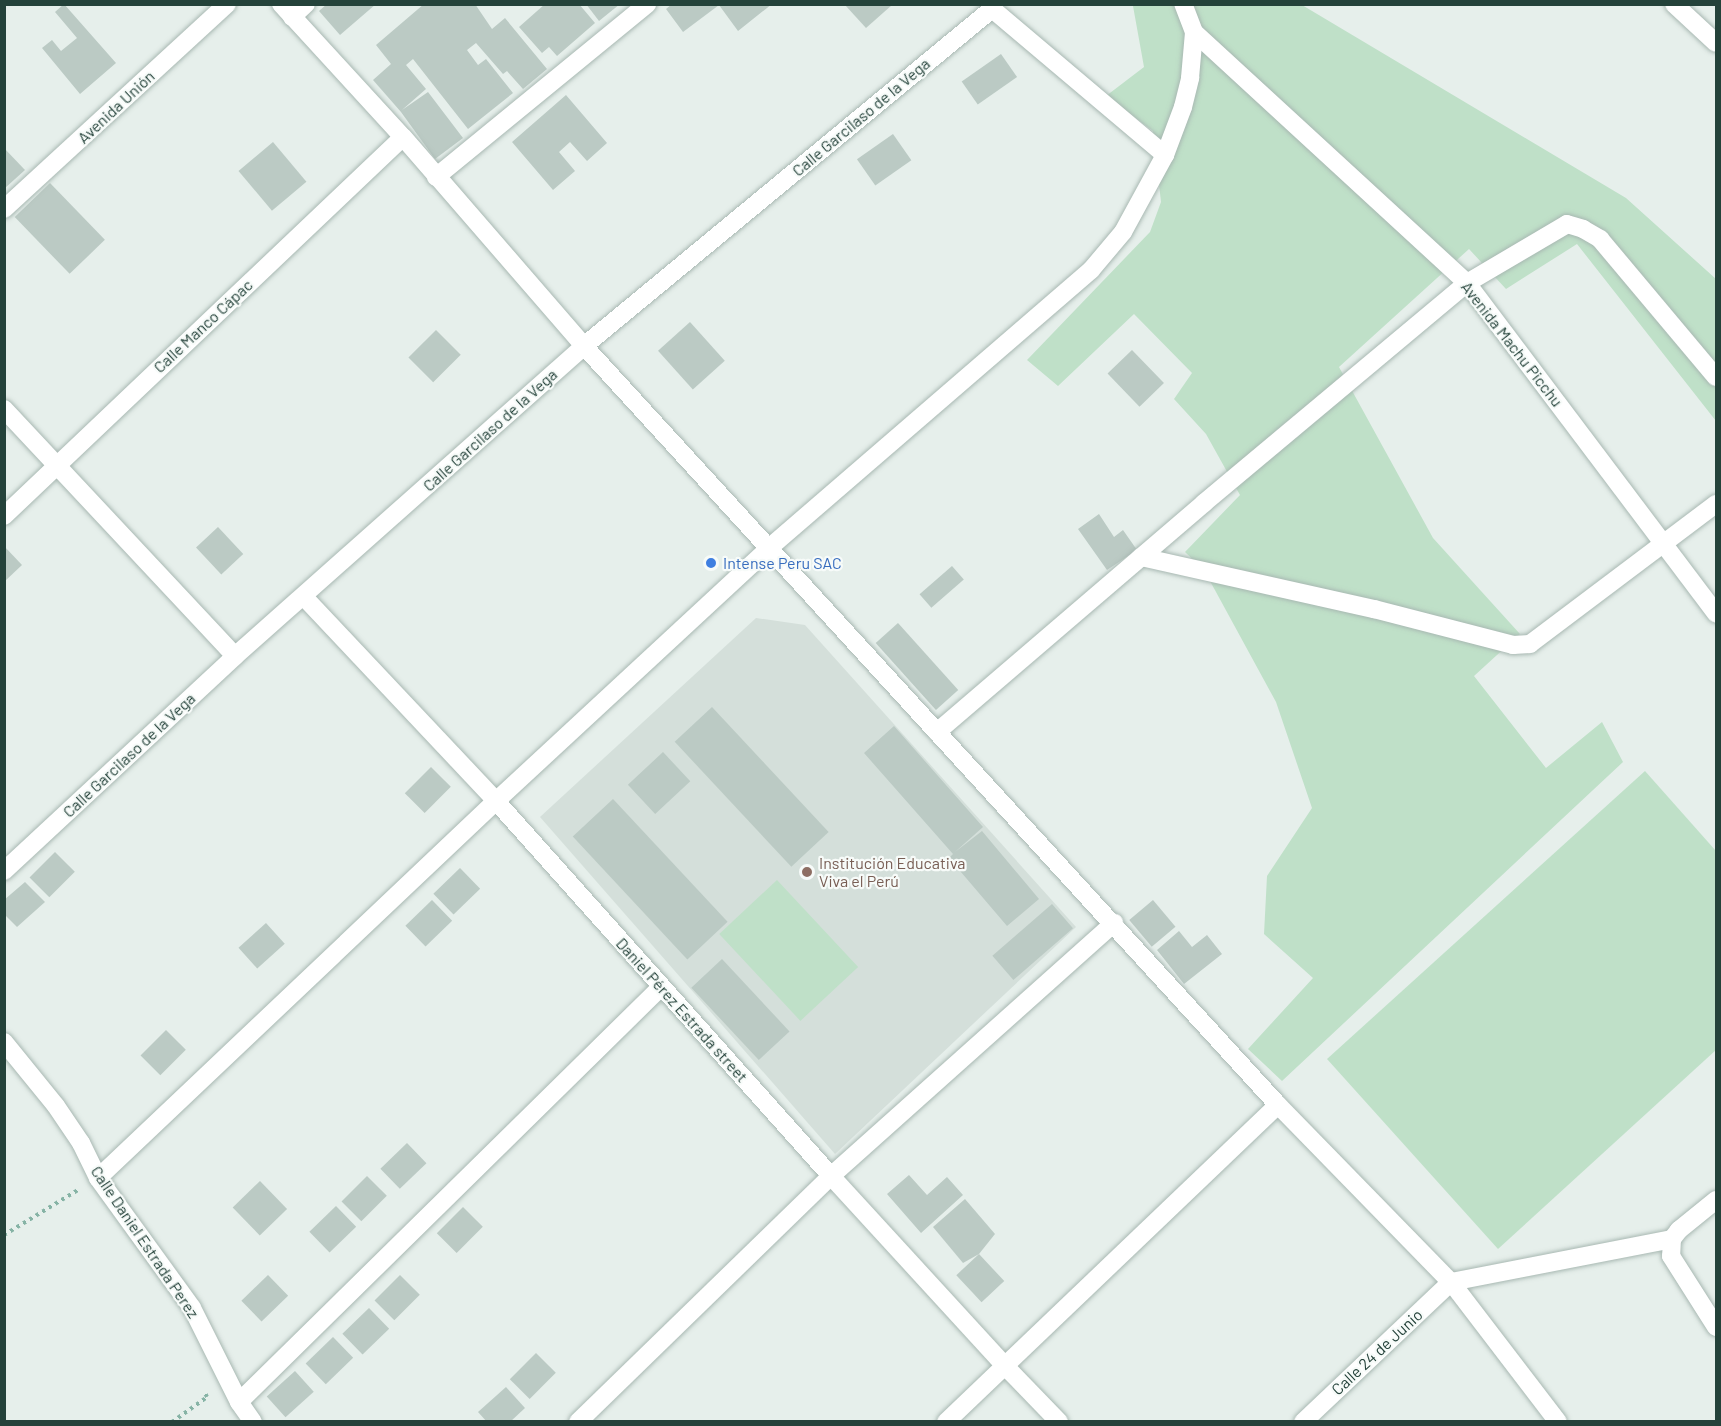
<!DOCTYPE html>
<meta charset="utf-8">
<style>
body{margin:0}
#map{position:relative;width:1721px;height:1426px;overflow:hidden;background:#e6efeb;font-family:Barlow,sans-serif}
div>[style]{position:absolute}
.built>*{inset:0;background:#d4dfda}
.green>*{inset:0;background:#bfe0c8;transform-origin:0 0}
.building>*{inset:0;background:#bbcac4;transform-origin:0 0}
.path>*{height:4px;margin-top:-2px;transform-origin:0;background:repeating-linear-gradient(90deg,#86b3a5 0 3px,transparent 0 7.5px)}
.roads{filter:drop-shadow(0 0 2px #a8b8b2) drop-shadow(0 0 2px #a8b8b2)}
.street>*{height:18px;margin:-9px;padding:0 9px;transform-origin:9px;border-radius:9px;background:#fff}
.dots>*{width:16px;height:16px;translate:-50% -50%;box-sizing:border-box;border:3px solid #f7fbf9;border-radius:50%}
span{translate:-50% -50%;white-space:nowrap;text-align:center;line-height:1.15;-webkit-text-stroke:4.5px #f7fbf9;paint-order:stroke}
.street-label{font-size:16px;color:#24423a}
.shop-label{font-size:16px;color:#366cbe}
.left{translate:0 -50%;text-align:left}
.education-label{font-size:16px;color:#785e54}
.frame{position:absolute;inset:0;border:6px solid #24423a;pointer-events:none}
</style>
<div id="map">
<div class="built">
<div style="clip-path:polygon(756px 618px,805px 625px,1076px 927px,835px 1154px,540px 817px)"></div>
</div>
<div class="green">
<div style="clip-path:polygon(1151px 4px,1302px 5px,1626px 198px,1716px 279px,1716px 421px,1577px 244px,1506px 289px,1469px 249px,1339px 367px,1433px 538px,1520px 634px,1474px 676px,1546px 768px,1602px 722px,1623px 762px,1282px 1081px,1248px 1049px,1313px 978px,1264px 934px,1267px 876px,1312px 808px,1276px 702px,1204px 570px,1185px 552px,1240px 495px,1206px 434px,1174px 399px,1192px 373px,1134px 314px,1058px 386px,1027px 360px,1150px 232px,1161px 202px,1153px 131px,1106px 96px,1144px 67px,1133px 6px)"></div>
<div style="clip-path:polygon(1645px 771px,1716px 851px,1716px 1050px,1498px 1249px,1327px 1059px)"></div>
<div style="left:777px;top:880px;width:119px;height:79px;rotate:47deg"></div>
</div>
<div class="building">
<div style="clip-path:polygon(64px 4px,116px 63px,80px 94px,42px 48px,52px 40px,61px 51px,77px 38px,55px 12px)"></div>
<div style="clip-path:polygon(327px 4px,376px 4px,340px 35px,319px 11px)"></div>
<div style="clip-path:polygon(424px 4px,475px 4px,492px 29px,505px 18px,547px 69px,523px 89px,507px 71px,503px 74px,476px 43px,467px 50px,478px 65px,486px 59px,513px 93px,468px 129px,413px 59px,406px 65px,426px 89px,402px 110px,428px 92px,463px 138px,435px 159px,401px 112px,373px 80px,391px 64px,376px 45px)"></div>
<div style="clip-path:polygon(545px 4px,579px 4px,595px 23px,557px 56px,549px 47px,542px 53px,519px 27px)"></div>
<div style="clip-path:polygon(586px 4px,620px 4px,599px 21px)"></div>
<div style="clip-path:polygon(672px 4px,772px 4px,738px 31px,719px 5px,683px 32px,666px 9px)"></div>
<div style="clip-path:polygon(845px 5px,892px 5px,866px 28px)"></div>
<div style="left:1001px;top:54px;width:28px;height:48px;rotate:55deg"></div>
<div style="clip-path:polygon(566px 95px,607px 143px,587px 161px,570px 142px,559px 152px,575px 171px,553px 190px,512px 142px)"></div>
<div style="left:893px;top:134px;width:32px;height:44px;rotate:55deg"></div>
<div style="left:273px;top:142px;width:52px;height:45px;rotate:50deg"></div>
<div style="clip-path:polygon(4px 148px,25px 170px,4px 189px)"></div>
<div style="left:50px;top:183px;width:79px;height:49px;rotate:46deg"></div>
<div style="left:690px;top:322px;width:52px;height:43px;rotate:48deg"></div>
<div style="left:436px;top:330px;width:35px;height:39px;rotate:45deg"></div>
<div style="left:1132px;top:350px;width:46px;height:34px;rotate:46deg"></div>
<div style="clip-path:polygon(1099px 514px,1114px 537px,1123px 530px,1137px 550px,1107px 570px,1078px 529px)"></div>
<div style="left:218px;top:527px;width:37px;height:30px;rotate:47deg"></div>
<div style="clip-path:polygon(4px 546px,22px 565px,4px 582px)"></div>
<div style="left:952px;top:566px;width:18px;height:43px;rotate:49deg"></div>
<div style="left:898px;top:623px;width:90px;height:30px;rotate:48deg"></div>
<div style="left:712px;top:707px;width:171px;height:51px;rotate:47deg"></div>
<div style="clip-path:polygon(894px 726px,983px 827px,955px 852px,982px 831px,1039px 899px,1007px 926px,949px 858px,953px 854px,864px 753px)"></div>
<div style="left:663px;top:752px;width:40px;height:48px;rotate:47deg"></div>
<div style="left:431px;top:767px;width:28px;height:37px;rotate:45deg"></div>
<div style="left:613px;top:799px;width:168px;height:55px;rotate:47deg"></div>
<div style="left:55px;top:852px;width:28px;height:36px;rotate:45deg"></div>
<div style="left:460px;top:868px;width:29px;height:37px;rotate:46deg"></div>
<div style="clip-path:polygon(25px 882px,45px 902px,17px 927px,4px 914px,4px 900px)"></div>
<div style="left:432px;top:900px;width:29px;height:37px;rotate:46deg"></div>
<div style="left:1153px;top:900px;width:35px;height:31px;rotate:50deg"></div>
<div style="left:1052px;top:904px;width:32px;height:79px;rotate:49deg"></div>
<div style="left:266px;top:923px;width:28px;height:37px;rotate:48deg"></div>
<div style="clip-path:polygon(1179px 931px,1192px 947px,1207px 935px,1222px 954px,1184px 984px,1157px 950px)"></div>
<div style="left:722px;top:959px;width:99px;height:42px;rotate:47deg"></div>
<div style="left:166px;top:1030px;width:28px;height:36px;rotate:45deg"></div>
<div style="left:407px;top:1143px;width:28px;height:37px;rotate:46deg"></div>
<div style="clip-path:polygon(909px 1175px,927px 1195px,947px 1177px,963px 1195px,921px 1233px,887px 1194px)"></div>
<div style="left:367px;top:1176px;width:28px;height:36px;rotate:45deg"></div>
<div style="left:260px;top:1181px;width:39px;height:38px;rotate:46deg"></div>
<div style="clip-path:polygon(965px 1199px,995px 1234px,979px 1254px,963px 1263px,933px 1227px)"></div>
<div style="left:336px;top:1206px;width:29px;height:37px;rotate:46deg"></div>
<div style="left:463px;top:1207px;width:28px;height:37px;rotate:45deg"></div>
<div style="left:979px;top:1254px;width:37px;height:31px;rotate:47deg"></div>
<div style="left:268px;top:1275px;width:29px;height:37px;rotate:46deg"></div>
<div style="left:400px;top:1275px;width:28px;height:36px;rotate:45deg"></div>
<div style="left:369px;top:1308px;width:29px;height:37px;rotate:46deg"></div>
<div style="left:333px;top:1337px;width:29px;height:38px;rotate:46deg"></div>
<div style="left:536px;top:1353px;width:28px;height:37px;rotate:45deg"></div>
<div style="left:295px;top:1371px;width:28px;height:38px;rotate:48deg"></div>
<div style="clip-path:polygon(506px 1387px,525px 1408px,510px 1422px,487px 1422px,478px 1412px)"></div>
</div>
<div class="path">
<div style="left:4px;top:1235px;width:87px;rotate:-31.3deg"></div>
<div style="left:172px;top:1422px;width:43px;rotate:-35.5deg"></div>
<div style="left:207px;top:1397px;width:4px;rotate:-117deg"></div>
</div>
<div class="roads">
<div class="street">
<div style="left:281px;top:4px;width:180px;rotate:47.5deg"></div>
<div style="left:403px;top:137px;width:276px;rotate:49.1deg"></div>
<div style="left:584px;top:346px;width:1028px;rotate:47.56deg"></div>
<div style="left:1278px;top:1105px;width:248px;rotate:45.7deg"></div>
<div style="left:1451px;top:1282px;width:176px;rotate:52.6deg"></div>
<div style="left:1674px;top:4px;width:57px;rotate:42.9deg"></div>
<div style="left:292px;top:17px;width:19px;rotate:-43deg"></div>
<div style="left:1194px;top:32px;width:371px;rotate:42.6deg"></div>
<div style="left:1467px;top:283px;width:414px;rotate:53deg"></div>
<div style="left:1165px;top:155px;width:51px;rotate:-69.4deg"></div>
<div style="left:1183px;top:107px;width:30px;rotate:-76deg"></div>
<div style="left:1190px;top:78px;width:46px;rotate:-85deg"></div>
<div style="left:1194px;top:32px;width:30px;rotate:-111deg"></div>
<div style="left:436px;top:177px;width:273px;rotate:-39.3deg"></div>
<div style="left:4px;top:209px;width:303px;rotate:-42.6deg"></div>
<div style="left:4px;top:409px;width:338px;rotate:46.9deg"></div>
<div style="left:4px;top:516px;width:550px;rotate:-43.53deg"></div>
<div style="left:1141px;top:557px;width:239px;rotate:12.6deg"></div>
<div style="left:1374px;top:609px;width:144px;rotate:14.5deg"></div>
<div style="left:1513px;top:645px;width:17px;rotate:-3deg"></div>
<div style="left:1530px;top:644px;width:233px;rotate:-37deg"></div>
<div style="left:304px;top:597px;width:280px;rotate:46.7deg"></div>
<div style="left:496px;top:801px;width:503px;rotate:48.22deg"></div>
<div style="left:831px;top:1176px;width:258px;rotate:47.5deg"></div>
<div style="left:1005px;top:1366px;width:78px;rotate:46deg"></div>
<div style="left:937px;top:732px;width:352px;rotate:-40.6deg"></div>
<div style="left:1204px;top:503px;width:343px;rotate:-39.9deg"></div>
<div style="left:1467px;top:283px;width:116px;rotate:-30.5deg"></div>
<div style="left:1567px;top:224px;width:17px;rotate:17deg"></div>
<div style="left:1583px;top:229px;width:20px;rotate:30deg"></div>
<div style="left:1600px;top:239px;width:180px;rotate:50deg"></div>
<div style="left:4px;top:871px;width:316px;rotate:-42.9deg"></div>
<div style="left:235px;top:656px;width:467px;rotate:-41.6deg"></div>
<div style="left:584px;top:346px;width:529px;rotate:-39.56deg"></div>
<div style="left:4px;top:1042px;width:82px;rotate:50.9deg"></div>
<div style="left:56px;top:1106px;width:45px;rotate:56deg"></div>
<div style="left:81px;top:1143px;width:39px;rotate:64deg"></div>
<div style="left:98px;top:1178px;width:160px;rotate:54.1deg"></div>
<div style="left:192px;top:1308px;width:105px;rotate:63.4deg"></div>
<div style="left:239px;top:1402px;width:24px;rotate:55deg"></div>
<div style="left:98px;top:1178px;width:548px;rotate:-43.45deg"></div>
<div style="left:496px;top:801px;width:372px;rotate:-42.8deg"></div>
<div style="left:769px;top:548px;width:425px;rotate:-40.8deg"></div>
<div style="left:1091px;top:270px;width:50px;rotate:-49.9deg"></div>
<div style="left:1123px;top:232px;width:88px;rotate:-61.4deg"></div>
<div style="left:1165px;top:155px;width:226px;rotate:-139.8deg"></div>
<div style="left:992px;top:9px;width:5px;rotate:-112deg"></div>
<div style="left:1716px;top:1200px;width:48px;rotate:141deg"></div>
<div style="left:1679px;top:1230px;width:11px;rotate:128deg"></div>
<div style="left:1672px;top:1239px;width:17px;rotate:93deg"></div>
<div style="left:1671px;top:1256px;width:84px;rotate:57.6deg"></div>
<div style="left:1451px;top:1282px;width:225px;rotate:-11deg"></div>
<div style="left:239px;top:1402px;width:592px;rotate:-44.52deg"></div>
<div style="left:578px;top:1422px;width:353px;rotate:-44.2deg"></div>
<div style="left:831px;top:1176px;width:380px;rotate:-41.8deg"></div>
<div style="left:946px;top:1422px;width:459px;rotate:-43.7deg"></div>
<div style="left:1303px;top:1422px;width:204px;rotate:-43.4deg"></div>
</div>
</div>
<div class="dots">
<div style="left:711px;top:563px;background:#3f7fe0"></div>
<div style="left:807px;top:872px;background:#8d6e63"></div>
</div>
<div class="street-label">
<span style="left:116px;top:107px;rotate:-43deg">Avenida Unión</span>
<span style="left:861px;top:117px;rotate:-40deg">Calle Garcilaso de la Vega</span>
<span style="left:203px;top:326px;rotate:-43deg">Calle Manco Cápac</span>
<span style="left:1512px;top:344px;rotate:52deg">Avenida Machu Picchu</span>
<span style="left:490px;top:430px;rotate:-42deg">Calle Garcilaso de la Vega</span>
<span style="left:129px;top:755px;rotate:-43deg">Calle Garcilaso de la Vega</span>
<span style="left:682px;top:1010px;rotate:48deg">Daniel Pérez Estrada street</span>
<span style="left:145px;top:1242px;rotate:56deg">Calle Daniel Estrada Perez</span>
<span style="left:1377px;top:1352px;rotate:-43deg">Calle 24 de Junio</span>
</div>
<div class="shop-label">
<span class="left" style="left:723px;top:563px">Intense Peru SAC</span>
</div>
<div class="education-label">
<span class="left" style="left:819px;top:872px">Institución Educativa<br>Viva el Perú</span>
</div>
<div class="frame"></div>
</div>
